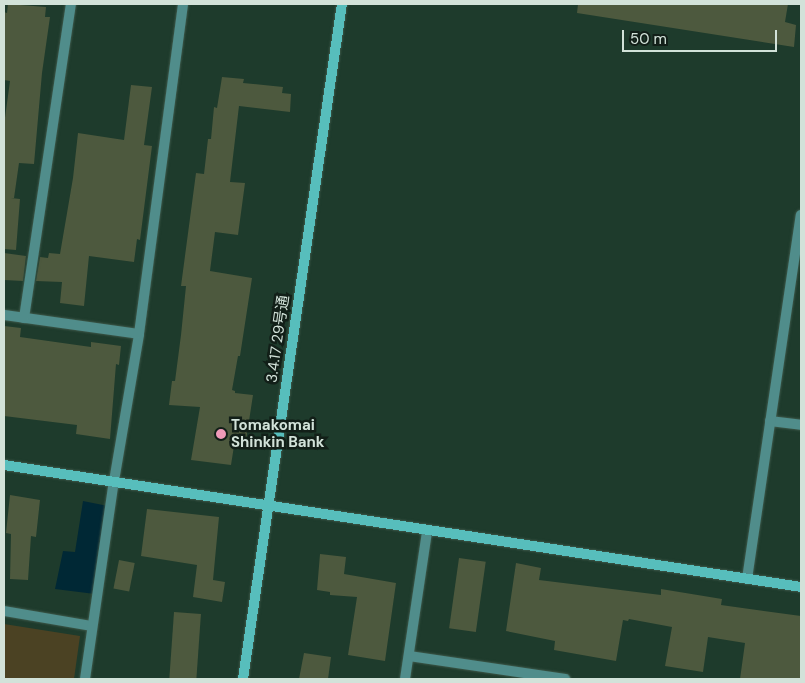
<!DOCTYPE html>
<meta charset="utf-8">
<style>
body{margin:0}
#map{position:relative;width:805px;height:683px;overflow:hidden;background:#1e3b2c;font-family:"DM Sans","Noto Sans JP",sans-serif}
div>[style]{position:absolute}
.green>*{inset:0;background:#4b4223}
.water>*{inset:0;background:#002835}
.building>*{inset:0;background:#4d593e;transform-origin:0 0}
.roads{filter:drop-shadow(0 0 1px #3e594b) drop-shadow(0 0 1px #3e594b)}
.street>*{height:10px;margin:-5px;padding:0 5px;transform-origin:5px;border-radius:5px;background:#508d8b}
.secondary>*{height:10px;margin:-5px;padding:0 5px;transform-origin:5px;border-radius:5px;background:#57bebc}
.dots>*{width:14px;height:14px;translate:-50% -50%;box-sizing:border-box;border:2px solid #121f18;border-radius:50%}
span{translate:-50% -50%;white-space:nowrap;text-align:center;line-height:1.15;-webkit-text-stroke:5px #121f18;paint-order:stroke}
.street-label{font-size:15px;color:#d2e2d9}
.poi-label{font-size:15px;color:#d2e2d9;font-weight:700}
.left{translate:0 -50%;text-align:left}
.frame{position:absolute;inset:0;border:5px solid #d2e2d9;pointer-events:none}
.scale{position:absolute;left:622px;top:30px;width:155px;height:22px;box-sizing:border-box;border:2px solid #d2e2d9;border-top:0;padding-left:6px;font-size:15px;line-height:18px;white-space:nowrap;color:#d2e2d9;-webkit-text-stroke:4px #121f18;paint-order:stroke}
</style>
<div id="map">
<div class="green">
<div style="clip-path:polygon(4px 624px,80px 636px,74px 679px,4px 679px)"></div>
</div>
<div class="water">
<div style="clip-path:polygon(83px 501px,108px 506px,95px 594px,55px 589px,63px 551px,75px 552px)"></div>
</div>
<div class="building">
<div style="clip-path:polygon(8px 4px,46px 7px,45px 17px,50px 17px,42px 73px,34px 164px,19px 163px,14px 198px,11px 198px,20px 199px,16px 250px,4px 249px,4px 125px,10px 81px,4px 80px,4px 12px,7px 13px)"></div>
<div style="clip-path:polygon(578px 4px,788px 4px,785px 22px,796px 25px,794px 47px,577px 13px)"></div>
<div style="clip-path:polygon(222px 77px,244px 79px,243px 83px,283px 87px,282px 93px,291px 94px,290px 112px,239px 106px,230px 182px,245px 183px,238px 235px,215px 232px,210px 271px,252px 278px,240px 356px,238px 356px,232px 390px,235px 391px,235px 393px,253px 395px,245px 447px,234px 446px,231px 465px,191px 460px,200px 407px,169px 405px,172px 381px,175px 381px,181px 335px,186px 286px,181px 286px,196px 173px,204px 174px,208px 139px,211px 139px,214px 107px,217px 108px)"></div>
<div style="clip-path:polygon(131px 85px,152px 87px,144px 145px,152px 146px,140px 240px,137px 239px,134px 262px,89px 256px,84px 306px,60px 303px,62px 282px,36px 281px,40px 257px,48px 258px,49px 253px,60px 254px,73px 178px,78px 133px,124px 140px)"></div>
<div style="clip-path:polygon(4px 253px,26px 256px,23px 281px,4px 280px)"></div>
<div style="clip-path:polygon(4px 326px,21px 328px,20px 337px,91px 347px,91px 342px,121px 346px,119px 365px,116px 364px,110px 439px,76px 434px,77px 425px,4px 416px)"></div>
<div style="clip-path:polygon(10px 495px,40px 500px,36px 537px,31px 536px,28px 580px,10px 579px,11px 534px,6px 533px)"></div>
<div style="clip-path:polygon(147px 509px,219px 517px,213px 580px,225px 582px,222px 602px,193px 597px,197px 565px,141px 556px)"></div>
<div style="clip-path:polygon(320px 554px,346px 557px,344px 574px,396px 583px,385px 661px,348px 655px,357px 597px,330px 595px,330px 592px,317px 590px)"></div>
<div style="left:459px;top:558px;width:27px;height:71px;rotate:8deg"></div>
<div style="left:119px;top:560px;width:16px;height:29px;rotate:11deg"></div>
<div style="clip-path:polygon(516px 563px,541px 568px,539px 580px,661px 595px,661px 589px,722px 599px,721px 605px,801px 616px,801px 679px,740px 679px,745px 643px,708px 637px,703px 672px,665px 666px,672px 627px,629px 619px,628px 621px,623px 620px,616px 661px,554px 650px,555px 641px,506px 631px)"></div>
<div style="left:174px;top:612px;width:27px;height:67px;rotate:4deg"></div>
<div style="clip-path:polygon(304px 653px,331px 657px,328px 679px,299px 679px)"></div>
</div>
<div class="roads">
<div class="street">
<div style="left:4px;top:315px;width:136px;rotate:8deg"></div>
<div style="left:24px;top:318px;width:317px;rotate:-81.5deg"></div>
<div style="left:770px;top:421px;width:31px;rotate:7deg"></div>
<div style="left:747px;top:579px;width:368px;rotate:-81.6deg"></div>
<div style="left:4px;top:611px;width:89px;rotate:9.7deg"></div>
<div style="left:409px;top:656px;width:158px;rotate:8.4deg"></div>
<div style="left:85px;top:679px;width:200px;rotate:-81.7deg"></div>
<div style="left:114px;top:481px;width:149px;rotate:-80.3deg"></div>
<div style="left:139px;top:334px;width:333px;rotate:-82.4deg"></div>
<div style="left:405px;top:679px;width:150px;rotate:-81.5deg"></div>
</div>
<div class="secondary">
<div style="left:4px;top:465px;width:806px;rotate:8.7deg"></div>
<div style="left:243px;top:679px;width:682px;rotate:-81.66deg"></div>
</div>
</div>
<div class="dots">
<div style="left:221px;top:434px;background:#ef9ab8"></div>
</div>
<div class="street-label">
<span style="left:278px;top:339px;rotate:-82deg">3.4.17 29号通</span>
</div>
<div class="poi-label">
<span class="left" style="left:231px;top:434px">Tomakomai<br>Shinkin Bank</span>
</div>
<div class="frame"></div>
<div class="scale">50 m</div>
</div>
